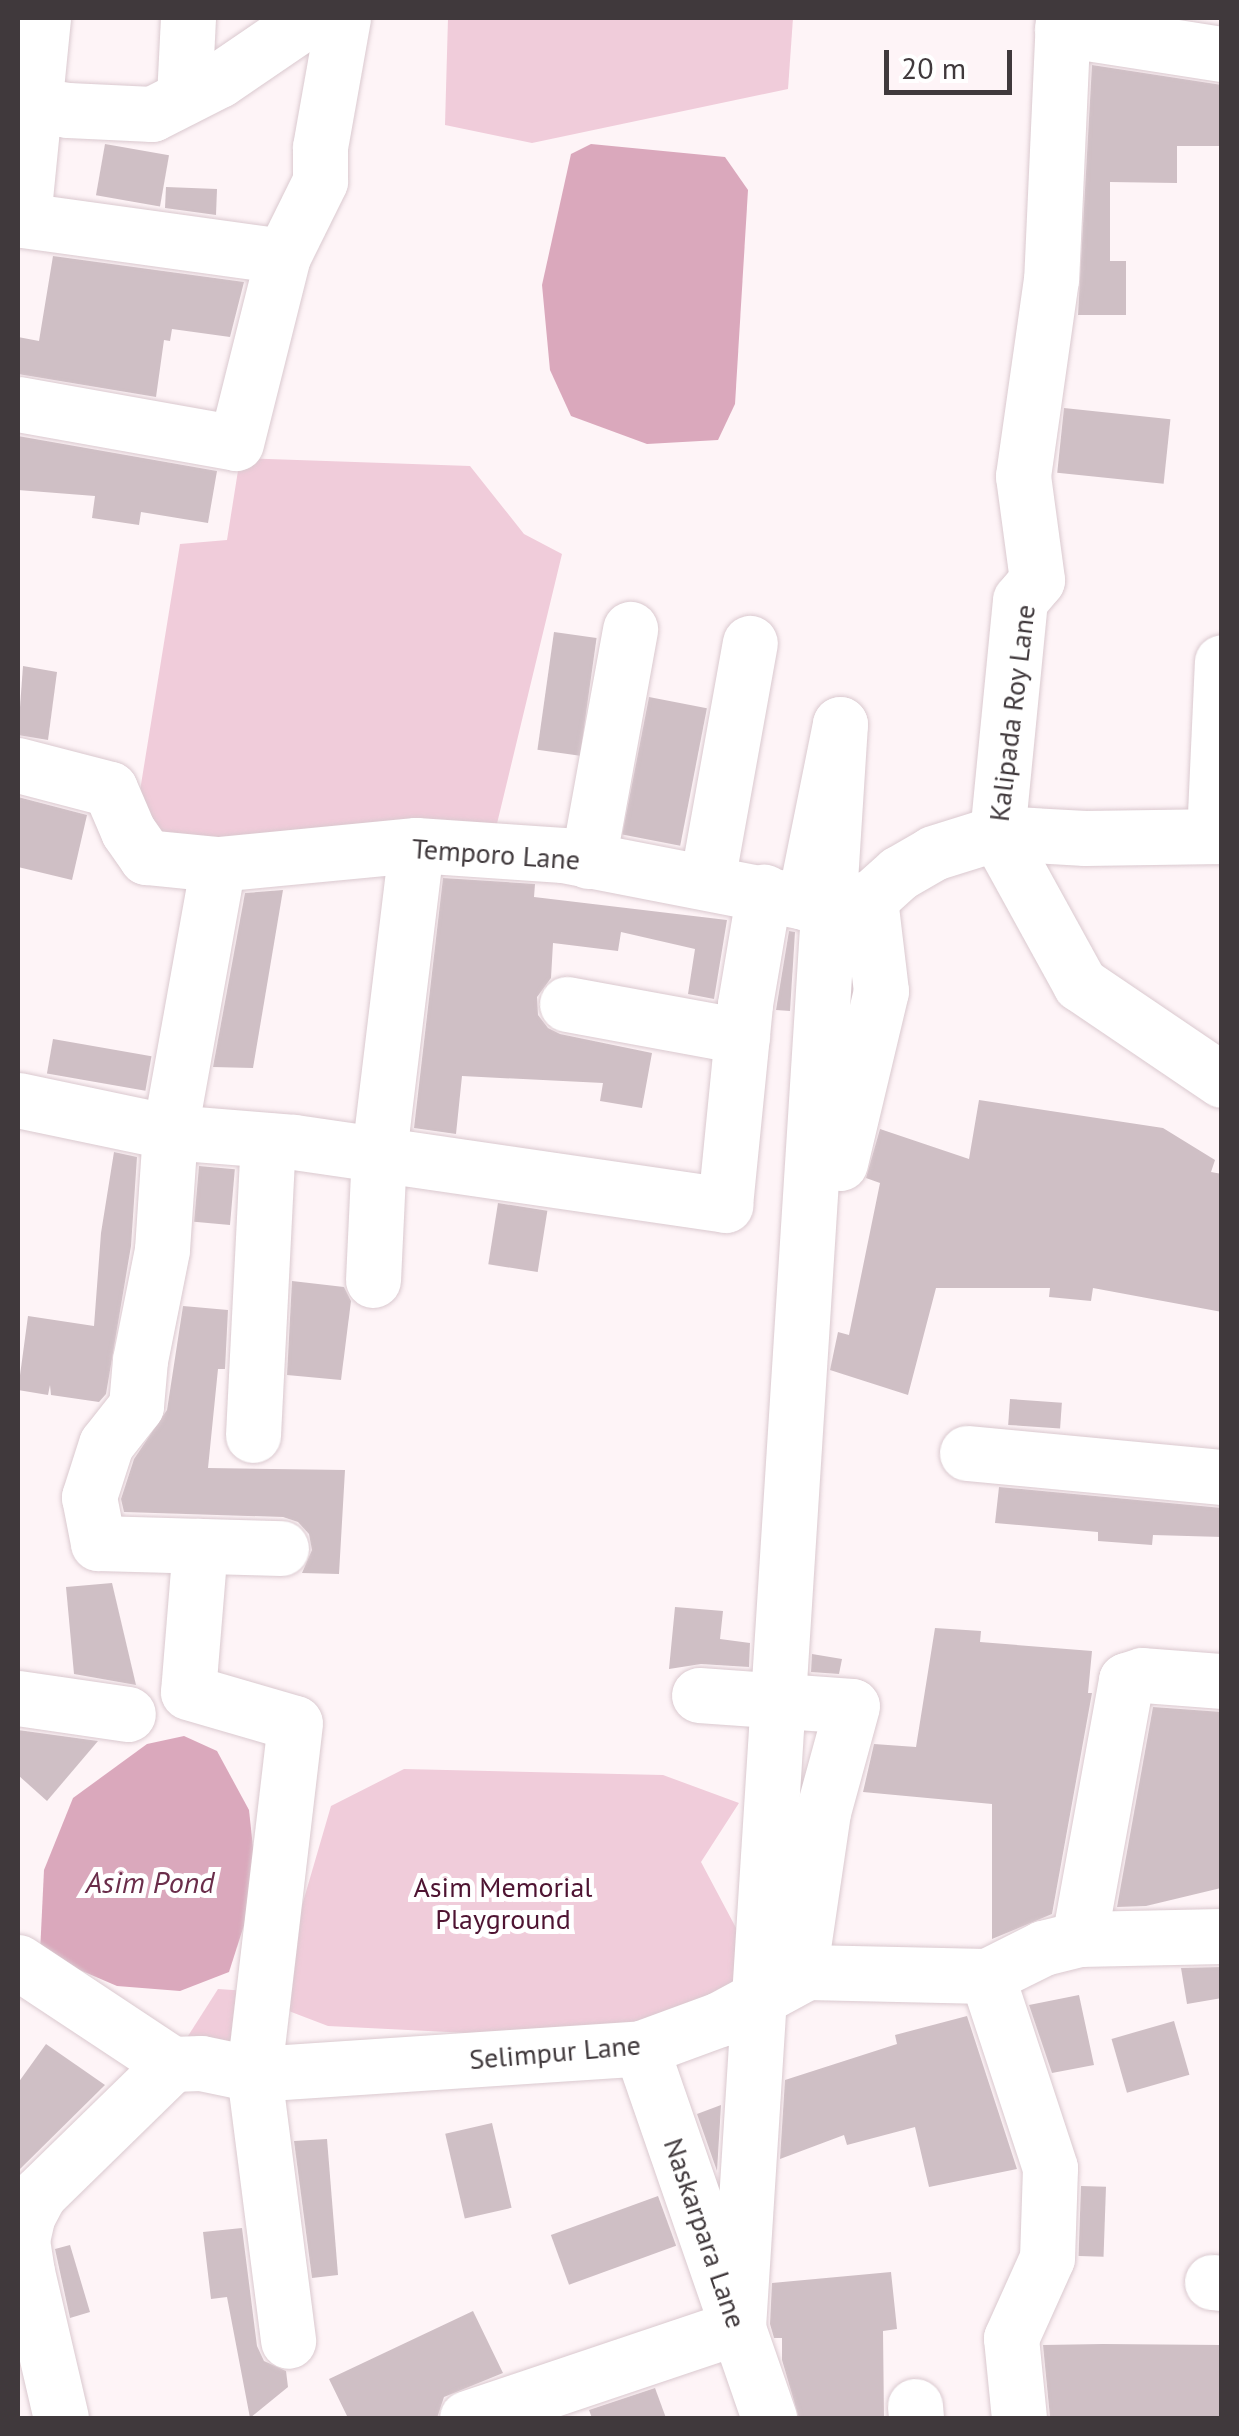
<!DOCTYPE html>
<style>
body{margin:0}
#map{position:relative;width:1239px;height:2436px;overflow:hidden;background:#fef4f7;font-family:"PT Sans",sans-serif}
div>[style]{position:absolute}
.green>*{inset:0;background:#f0ccda}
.water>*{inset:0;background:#daa8bc}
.building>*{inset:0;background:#cfbfc5;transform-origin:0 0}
.roads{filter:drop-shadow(0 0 2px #dac9cf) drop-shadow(0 0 2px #dac9cf)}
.minor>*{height:55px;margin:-27.5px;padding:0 27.5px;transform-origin:27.5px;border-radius:27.5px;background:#fff}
span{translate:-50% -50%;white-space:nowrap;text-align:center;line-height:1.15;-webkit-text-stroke:10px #fff;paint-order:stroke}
.street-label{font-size:28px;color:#40393c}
.park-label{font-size:28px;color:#4e1432}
.water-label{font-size:30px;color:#6a2d4a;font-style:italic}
.frame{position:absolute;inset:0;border:20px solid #40393c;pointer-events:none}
.scale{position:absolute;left:884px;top:50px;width:128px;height:45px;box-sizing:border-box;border:5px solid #40393c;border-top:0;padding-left:12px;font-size:30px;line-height:35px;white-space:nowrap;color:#40393c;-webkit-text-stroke:8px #fff;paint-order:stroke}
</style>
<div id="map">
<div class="green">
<div style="clip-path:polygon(448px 18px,793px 18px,788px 89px,532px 143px,445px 125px)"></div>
<div style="clip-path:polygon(240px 458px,470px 466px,524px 534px,562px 554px,494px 836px,166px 840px,138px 803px,180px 544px,227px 540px)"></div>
<div style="clip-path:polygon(404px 1769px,663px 1775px,739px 1803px,701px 1862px,760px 1973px,675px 2022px,508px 2035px,328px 2026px,273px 2005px,331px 1806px)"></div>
<div style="clip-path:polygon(218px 1989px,248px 1991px,232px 2054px,181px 2047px)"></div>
</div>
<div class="water">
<div style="clip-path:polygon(591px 144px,725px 157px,748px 190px,735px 404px,718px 440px,647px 444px,571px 416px,550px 370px,542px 285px,571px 154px)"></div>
<div style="clip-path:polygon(184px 1736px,217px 1751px,249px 1810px,257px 1885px,229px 1972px,180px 1991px,117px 1986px,40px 1953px,44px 1870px,73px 1798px,147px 1744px)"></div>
</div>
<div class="building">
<div style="clip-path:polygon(1092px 65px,1222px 85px,1222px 146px,1177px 146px,1177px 183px,1110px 182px,1110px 261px,1126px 261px,1126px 315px,1078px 315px)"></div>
<div style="left:105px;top:144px;width:65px;height:52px;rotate:10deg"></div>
<div style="clip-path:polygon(166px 187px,217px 189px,216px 215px,165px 208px)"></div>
<div style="clip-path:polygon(53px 256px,244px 282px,230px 337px,172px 329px,170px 341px,164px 340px,156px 397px,18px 374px,18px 337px,39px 341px)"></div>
<div style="left:1064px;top:408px;width:107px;height:65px;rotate:6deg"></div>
<div style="clip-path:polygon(18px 436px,217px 471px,208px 523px,141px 512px,139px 525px,92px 518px,95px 496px,18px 490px)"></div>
<div style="left:554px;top:632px;width:43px;height:119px;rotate:8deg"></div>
<div style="clip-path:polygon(23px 666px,57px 672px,48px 740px,18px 735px)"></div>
<div style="left:649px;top:697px;width:59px;height:140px;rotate:11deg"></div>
<div style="clip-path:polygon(18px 797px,87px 815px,72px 880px,18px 867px)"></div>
<div style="clip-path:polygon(443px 878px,535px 884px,534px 897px,727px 920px,714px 999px,688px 994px,695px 949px,621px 932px,618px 951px,553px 943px,551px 978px,537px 997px,538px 1015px,548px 1028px,560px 1034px,652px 1053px,642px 1108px,600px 1101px,603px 1083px,462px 1076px,456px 1134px,414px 1128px)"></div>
<div style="clip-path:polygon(283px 890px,253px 1068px,213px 1067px,245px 893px)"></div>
<div style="clip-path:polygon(789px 931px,795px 932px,790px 1011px,776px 1010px)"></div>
<div style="left:53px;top:1039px;width:100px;height:35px;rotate:10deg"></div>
<div style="clip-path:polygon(979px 1100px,1163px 1128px,1215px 1160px,1211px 1172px,1222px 1174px,1222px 1312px,1093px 1288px,1091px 1301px,1049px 1297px,1050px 1288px,936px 1288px,908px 1395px,830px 1370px,838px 1332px,849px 1335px,880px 1183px,866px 1178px,880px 1129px,969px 1159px)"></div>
<div style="clip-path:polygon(114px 1152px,137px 1157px,131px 1246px,106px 1394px,99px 1402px,51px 1395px,50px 1385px,48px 1395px,18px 1390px,28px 1316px,94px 1326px,101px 1233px)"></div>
<div style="left:199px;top:1166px;width:36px;height:56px;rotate:5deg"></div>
<div style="left:498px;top:1203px;width:50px;height:62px;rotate:9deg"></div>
<div style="clip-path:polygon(292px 1281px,344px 1287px,351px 1301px,341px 1380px,287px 1375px)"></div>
<div style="clip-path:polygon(183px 1306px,228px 1310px,225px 1369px,218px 1369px,208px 1468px,345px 1470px,339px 1574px,302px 1573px,312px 1550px,309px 1534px,298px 1522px,283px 1517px,124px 1512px,121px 1499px,134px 1459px,167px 1410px)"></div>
<div style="left:1010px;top:1399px;width:52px;height:26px;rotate:4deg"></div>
<div style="clip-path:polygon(999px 1487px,1222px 1508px,1222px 1537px,1153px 1535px,1152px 1545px,1098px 1541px,1098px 1532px,995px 1523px)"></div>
<div style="clip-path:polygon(112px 1583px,136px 1685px,74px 1674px,66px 1587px)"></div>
<div style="clip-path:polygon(675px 1607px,723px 1611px,720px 1639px,750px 1643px,749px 1667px,701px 1664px,669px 1669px)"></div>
<div style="clip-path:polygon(935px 1628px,981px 1631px,980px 1642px,1092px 1651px,1088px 1693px,1092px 1693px,1052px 1914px,992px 1939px,992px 1804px,863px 1792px,874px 1744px,916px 1747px)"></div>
<div style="clip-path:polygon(812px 1654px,842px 1659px,839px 1674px,811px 1672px)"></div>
<div style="clip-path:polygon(1153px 1707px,1222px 1712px,1221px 1888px,1146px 1906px,1117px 1907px)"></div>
<div style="clip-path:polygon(18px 1730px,98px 1741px,47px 1801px,18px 1775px)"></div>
<div style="clip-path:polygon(1222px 1967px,1222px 1998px,1187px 2004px,1181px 1968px)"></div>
<div style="clip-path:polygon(1079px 1995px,1094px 2065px,1052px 2073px,1029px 2005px)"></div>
<div style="clip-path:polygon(967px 2016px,1017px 2169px,929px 2187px,915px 2127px,847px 2145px,844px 2135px,780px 2159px,785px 2080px,897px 2044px,895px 2035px)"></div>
<div style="left:1174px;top:2021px;width:56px;height:65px;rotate:74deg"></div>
<div style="clip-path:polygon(46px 2044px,105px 2085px,18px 2171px,18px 2083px)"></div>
<div style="clip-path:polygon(721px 2105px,717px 2171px,697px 2114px)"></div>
<div style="left:492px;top:2123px;width:87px;height:48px;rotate:77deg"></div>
<div style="clip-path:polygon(327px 2139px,338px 2275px,312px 2278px,294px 2141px)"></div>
<div style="left:1081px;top:2186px;width:25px;height:70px;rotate:2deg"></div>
<div style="left:658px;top:2196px;width:53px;height:114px;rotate:70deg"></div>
<div style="clip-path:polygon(242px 2228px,257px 2346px,264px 2361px,286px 2371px,288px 2387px,250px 2418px,227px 2297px,211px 2299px,203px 2232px)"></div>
<div style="clip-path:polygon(70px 2245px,90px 2312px,70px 2318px,55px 2249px)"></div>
<div style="clip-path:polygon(891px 2272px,897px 2329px,883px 2331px,884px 2418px,799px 2418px,782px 2360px,782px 2338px,774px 2338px,770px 2324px,772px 2283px)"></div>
<div style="clip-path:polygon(473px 2311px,503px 2373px,444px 2397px,437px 2418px,348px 2418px,329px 2379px)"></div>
<div style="clip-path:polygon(1103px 2344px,1222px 2345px,1222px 2418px,1050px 2417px,1043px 2345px)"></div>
<div style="clip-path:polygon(655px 2388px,666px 2418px,592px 2418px,589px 2410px)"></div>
</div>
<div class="roads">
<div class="minor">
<div style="left:43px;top:18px;width:203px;rotate:95.7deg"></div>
<div style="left:23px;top:220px;width:262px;rotate:7.9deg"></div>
<div style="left:1063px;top:18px;width:261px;rotate:92.6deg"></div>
<div style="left:1051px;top:279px;width:199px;rotate:98.1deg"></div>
<div style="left:1023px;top:476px;width:105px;rotate:82.3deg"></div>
<div style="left:1037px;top:580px;width:26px;rotate:130deg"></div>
<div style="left:1020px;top:600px;width:234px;rotate:95.6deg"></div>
<div style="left:997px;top:833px;width:172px;rotate:61.2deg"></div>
<div style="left:1080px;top:984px;width:171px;rotate:34.1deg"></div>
<div style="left:1062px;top:29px;width:162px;rotate:8.9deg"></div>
<div style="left:184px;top:97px;width:79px;rotate:-87.1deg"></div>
<div style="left:18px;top:102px;width:51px;rotate:9.1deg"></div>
<div style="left:68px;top:110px;width:84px;rotate:2.7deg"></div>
<div style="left:152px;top:114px;width:75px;rotate:-26.9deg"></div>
<div style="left:219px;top:80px;width:110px;rotate:-34.3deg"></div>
<div style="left:18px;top:404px;width:221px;rotate:10.1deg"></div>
<div style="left:236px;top:443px;width:193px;rotate:-75.9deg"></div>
<div style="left:283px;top:256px;width:84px;rotate:-63.7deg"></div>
<div style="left:320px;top:181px;width:34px;rotate:-90deg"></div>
<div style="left:320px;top:147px;width:131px;rotate:-79.9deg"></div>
<div style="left:18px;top:765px;width:95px;rotate:14.6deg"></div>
<div style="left:110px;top:789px;width:46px;rotate:66.8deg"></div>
<div style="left:128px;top:831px;width:32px;rotate:55deg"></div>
<div style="left:146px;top:857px;width:72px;rotate:5.6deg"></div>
<div style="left:218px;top:864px;width:199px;rotate:-5.5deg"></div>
<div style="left:416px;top:845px;width:147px;rotate:3.9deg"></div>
<div style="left:563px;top:855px;width:246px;rotate:11deg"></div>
<div style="left:804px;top:902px;width:66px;rotate:-2.6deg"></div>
<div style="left:870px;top:899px;width:39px;rotate:-42deg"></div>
<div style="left:899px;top:873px;width:39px;rotate:-30deg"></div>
<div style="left:933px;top:853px;width:67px;rotate:-17.4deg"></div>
<div style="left:997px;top:833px;width:88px;rotate:3.3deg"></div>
<div style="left:1085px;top:838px;width:137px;rotate:-0.8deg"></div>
<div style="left:1214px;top:836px;width:174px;rotate:-87.4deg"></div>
<div style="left:588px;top:861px;width:236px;rotate:-79.7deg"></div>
<div style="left:218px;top:864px;width:272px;rotate:100.2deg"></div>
<div style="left:170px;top:1132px;width:118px;rotate:93.9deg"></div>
<div style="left:162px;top:1250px;width:112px;rotate:101.3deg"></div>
<div style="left:140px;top:1360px;width:46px;rotate:95deg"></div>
<div style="left:136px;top:1406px;width:48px;rotate:128.3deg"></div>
<div style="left:106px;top:1444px;width:56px;rotate:107.8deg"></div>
<div style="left:89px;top:1497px;width:47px;rotate:78.9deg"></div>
<div style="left:98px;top:1543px;width:183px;rotate:1.6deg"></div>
<div style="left:707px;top:881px;width:242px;rotate:-79.8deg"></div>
<div style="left:567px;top:1004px;width:178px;rotate:10.4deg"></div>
<div style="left:18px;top:1100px;width:155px;rotate:11.9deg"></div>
<div style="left:170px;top:1132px;width:124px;rotate:4.6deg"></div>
<div style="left:294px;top:1142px;width:436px;rotate:8.3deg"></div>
<div style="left:725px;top:1205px;width:202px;rotate:-84.3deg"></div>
<div style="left:745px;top:1004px;width:114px;rotate:-80.4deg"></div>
<div style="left:840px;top:1163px;width:177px;rotate:-76.6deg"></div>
<div style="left:881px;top:991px;width:93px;rotate:-96.8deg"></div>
<div style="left:373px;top:1280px;width:127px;rotate:-87.3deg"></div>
<div style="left:379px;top:1153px;width:310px;rotate:-83.1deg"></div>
<div style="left:253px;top:1435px;width:295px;rotate:-87.1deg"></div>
<div style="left:967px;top:1453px;width:256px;rotate:5.4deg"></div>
<div style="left:200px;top:1546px;width:146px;rotate:94.7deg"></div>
<div style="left:188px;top:1692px;width:111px;rotate:16.2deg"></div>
<div style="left:295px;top:1723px;width:353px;rotate:96.7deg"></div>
<div style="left:254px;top:2074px;width:269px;rotate:82.7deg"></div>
<div style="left:699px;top:1695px;width:153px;rotate:4.1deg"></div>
<div style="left:852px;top:1706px;width:110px;rotate:105.3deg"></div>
<div style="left:823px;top:1812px;width:137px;rotate:98.4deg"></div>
<div style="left:803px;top:1948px;width:24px;rotate:81deg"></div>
<div style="left:18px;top:1698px;width:111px;rotate:8.3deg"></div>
<div style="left:1079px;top:1939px;width:263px;rotate:-79.7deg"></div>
<div style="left:1126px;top:1680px;width:17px;rotate:-17deg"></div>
<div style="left:1142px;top:1675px;width:80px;rotate:4.3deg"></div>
<div style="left:18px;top:1962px;width:185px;rotate:33.5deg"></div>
<div style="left:172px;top:2064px;width:29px;rotate:-2deg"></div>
<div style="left:201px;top:2063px;width:54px;rotate:11.7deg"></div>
<div style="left:254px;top:2074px;width:388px;rotate:-3.8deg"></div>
<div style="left:641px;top:2048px;width:84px;rotate:-20.2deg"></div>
<div style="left:720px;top:2019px;width:99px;rotate:-28.4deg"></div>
<div style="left:807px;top:1972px;width:180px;rotate:1.3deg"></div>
<div style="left:987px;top:1976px;width:63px;rotate:-26.6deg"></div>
<div style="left:1043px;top:1948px;width:37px;rotate:-14deg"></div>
<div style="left:1079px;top:1939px;width:143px;rotate:-1.2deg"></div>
<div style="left:987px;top:1976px;width:202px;rotate:71.8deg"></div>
<div style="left:1050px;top:2168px;width:90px;rotate:91.9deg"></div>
<div style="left:1047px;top:2258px;width:88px;rotate:114.2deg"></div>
<div style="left:1011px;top:2338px;width:80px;rotate:84.3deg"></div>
<div style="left:641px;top:2048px;width:392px;rotate:70.9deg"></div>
<div style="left:1212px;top:2282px;width:10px;rotate:6deg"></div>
<div style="left:915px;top:2406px;width:12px;rotate:85deg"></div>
<div style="left:61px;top:2418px;width:150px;rotate:-103.1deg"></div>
<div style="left:27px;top:2272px;width:32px;rotate:-99deg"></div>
<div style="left:22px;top:2240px;width:26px;rotate:-77deg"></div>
<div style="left:28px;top:2215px;width:24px;rotate:-62deg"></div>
<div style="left:39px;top:2194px;width:186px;rotate:-44.3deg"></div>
<div style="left:467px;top:2418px;width:286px;rotate:-18.6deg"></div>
<div style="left:738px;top:2327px;width:1606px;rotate:-86.36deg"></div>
<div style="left:840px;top:724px;width:182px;rotate:101.4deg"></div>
</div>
</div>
<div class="street-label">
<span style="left:1012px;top:713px;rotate:-83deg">Kalipada Roy Lane</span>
<span style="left:496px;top:854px;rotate:4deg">Temporo Lane</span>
<span style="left:555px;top:2052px;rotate:-5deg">Selimpur Lane</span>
<span style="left:705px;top:2233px;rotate:71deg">Naskarpara Lane</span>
</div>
<div class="park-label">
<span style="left:503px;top:1903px">Asim Memorial<br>Playground</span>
</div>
<div class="water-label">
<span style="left:150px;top:1882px">Asim Pond</span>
</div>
<div class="frame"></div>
<div class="scale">20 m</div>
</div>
